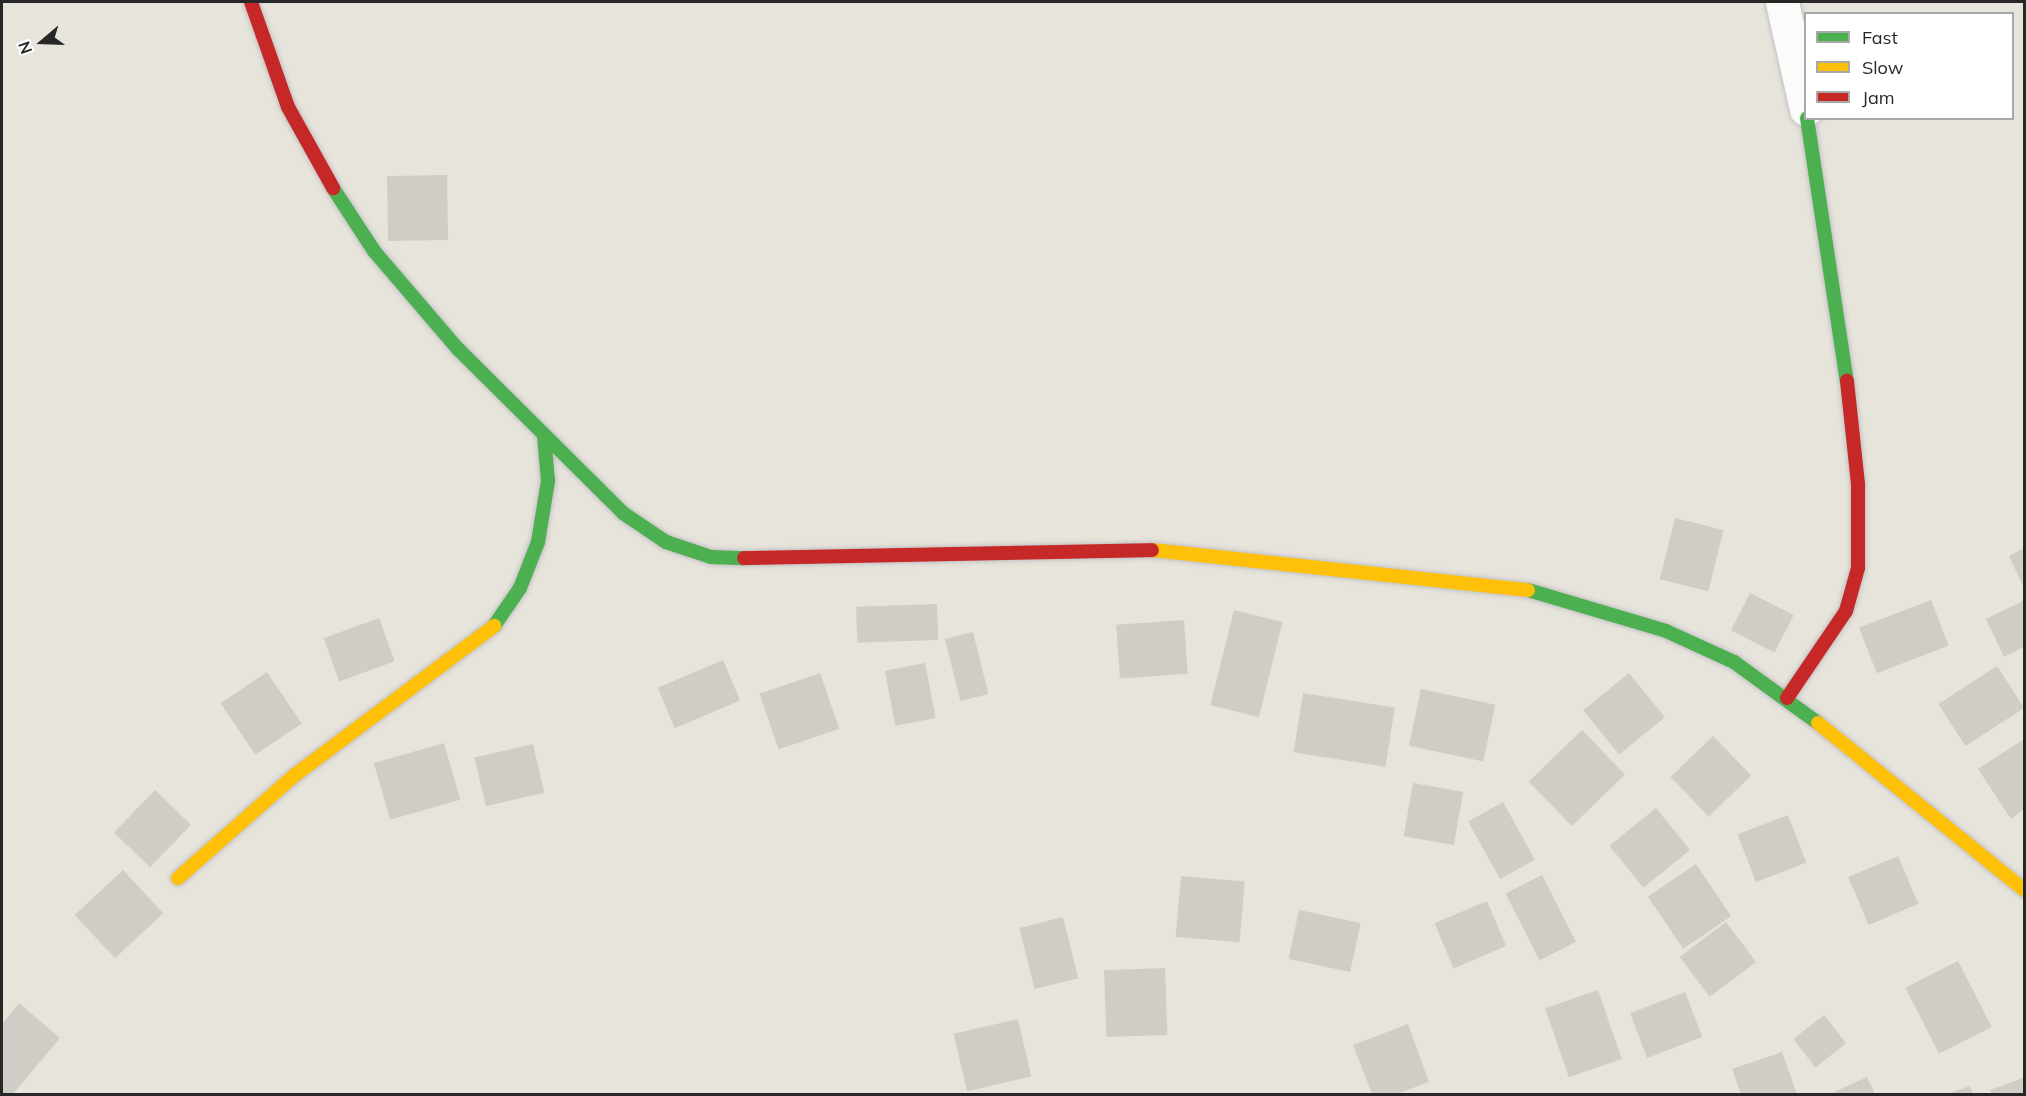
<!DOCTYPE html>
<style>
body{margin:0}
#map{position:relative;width:2026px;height:1096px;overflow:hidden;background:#e7e4dc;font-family:Mulish,sans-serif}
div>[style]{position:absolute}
.building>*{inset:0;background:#d0cdc7;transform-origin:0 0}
.roads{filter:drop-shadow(0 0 2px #c3c2c3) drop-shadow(0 0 2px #c3c2c3)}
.street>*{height:33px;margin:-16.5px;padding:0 16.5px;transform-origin:16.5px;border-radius:16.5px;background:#fbfbfa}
.fast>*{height:14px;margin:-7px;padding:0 7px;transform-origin:7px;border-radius:7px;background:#4caf50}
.slow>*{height:14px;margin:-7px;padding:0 7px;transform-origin:7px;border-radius:7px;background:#ffc107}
.jam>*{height:14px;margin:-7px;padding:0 7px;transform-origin:7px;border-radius:7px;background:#c62828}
span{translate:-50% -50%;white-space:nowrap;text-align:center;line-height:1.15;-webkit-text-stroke:5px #fff;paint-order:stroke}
.frame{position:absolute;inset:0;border:3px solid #272727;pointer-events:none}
.legend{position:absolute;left:1804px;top:12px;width:210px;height:108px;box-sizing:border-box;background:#fff;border:2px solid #a9a9a9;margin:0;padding:8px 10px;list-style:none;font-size:18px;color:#272727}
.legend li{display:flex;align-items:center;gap:12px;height:30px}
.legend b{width:30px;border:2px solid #a9a9a9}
.north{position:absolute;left:12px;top:12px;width:60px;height:60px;-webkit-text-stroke:4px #fff;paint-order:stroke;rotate:251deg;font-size:16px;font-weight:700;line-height:24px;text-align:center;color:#272727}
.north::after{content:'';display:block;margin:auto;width:21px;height:27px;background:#272727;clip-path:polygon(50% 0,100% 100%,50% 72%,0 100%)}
</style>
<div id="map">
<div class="building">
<div style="left:447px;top:175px;width:65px;height:60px;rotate:89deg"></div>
<div style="left:1675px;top:518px;width:50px;height:63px;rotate:14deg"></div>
<div style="clip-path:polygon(2024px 548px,2024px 588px,2009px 556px)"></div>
<div style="left:1750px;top:593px;width:49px;height:42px;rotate:27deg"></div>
<div style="left:1931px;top:600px;width:49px;height:77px;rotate:69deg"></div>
<div style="clip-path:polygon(2023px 601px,2024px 647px,2004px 657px,1986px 619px)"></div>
<div style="left:937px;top:604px;width:36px;height:81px;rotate:88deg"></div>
<div style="left:1234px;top:610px;width:50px;height:98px;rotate:14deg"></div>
<div style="left:379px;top:618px;width:46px;height:59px;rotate:70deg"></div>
<div style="left:1184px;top:620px;width:54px;height:68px;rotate:86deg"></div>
<div style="left:973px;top:632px;width:64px;height:29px;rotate:76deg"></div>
<div style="left:723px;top:660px;width:44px;height:71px;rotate:67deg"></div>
<div style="left:925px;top:663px;width:56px;height:41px;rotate:79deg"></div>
<div style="left:1997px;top:666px;width:50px;height:70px;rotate:57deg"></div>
<div style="left:267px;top:672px;width:62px;height:56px;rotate:56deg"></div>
<div style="left:820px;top:673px;width:59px;height:64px;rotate:71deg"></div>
<div style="left:1629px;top:673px;width:57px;height:59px;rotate:51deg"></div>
<div style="left:1421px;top:689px;width:76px;height:58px;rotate:12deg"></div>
<div style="left:1303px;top:693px;width:93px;height:60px;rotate:9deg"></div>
<div style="left:1582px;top:730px;width:62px;height:74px;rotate:46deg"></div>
<div style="left:1713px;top:736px;width:55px;height:59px;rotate:46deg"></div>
<div style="clip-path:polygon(2024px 739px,2024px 809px,2011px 819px,1978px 769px)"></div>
<div style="left:444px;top:743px;width:59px;height:73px;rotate:74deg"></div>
<div style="left:533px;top:744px;width:50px;height:60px;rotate:77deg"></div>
<div style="left:1413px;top:783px;width:51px;height:54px;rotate:10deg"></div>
<div style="left:155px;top:790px;width:50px;height:59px;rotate:44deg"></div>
<div style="left:1503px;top:802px;width:66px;height:40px;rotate:61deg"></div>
<div style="left:1656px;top:808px;width:54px;height:60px;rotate:51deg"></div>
<div style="left:1788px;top:815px;width:51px;height:54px;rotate:69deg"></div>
<div style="left:1898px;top:856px;width:52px;height:54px;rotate:67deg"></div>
<div style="left:1696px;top:864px;width:63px;height:58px;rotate:56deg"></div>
<div style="left:123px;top:870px;width:59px;height:66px;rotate:47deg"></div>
<div style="left:1542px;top:875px;width:75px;height:41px;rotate:63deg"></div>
<div style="left:1181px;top:876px;width:64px;height:61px;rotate:5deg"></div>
<div style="left:1487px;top:901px;width:49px;height:57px;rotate:67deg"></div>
<div style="left:1299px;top:910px;width:63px;height:50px;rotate:12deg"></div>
<div style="left:1063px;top:917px;width:63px;height:45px;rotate:76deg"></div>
<div style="left:1726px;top:922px;width:50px;height:58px;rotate:53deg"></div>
<div style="left:1958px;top:961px;width:74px;height:59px;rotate:63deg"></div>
<div style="left:1165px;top:968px;width:67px;height:61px;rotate:88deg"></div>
<div style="left:1598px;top:990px;width:73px;height:56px;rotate:71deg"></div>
<div style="left:1685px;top:992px;width:48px;height:59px;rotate:69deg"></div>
<div style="clip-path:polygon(19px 1003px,60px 1038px,13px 1094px,2px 1094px,2px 1024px)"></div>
<div style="left:1824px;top:1015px;width:36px;height:39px;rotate:52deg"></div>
<div style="left:1018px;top:1019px;width:59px;height:66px;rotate:77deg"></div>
<div style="clip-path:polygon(1408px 1024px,1429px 1082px,1397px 1094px,1372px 1094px,1353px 1045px)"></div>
<div style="clip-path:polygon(1782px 1052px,1797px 1094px,1741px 1094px,1732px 1069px)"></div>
<div style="clip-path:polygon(1867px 1077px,1875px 1094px,1830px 1094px)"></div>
<div style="clip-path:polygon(2023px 1078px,2024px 1094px,1992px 1094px,1990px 1090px)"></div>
<div style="clip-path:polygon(1970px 1086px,1973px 1094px,1947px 1094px)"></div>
</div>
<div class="roads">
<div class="street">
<div style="left:1782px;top:2px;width:110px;rotate:77.4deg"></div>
</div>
<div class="fast">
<div style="left:1807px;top:118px;width:266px;rotate:81.4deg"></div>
<div style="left:333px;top:188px;width:75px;rotate:56.9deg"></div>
<div style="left:374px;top:251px;width:129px;rotate:49.4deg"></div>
<div style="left:458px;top:349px;width:233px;rotate:44.8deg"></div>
<div style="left:623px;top:513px;width:52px;rotate:34deg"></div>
<div style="left:666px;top:542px;width:47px;rotate:18.4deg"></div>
<div style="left:711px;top:557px;width:33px;rotate:2deg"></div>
<div style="left:1528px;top:590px;width:144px;rotate:16.5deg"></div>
<div style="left:1666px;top:631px;width:75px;rotate:24.5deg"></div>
<div style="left:1734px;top:662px;width:104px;rotate:36deg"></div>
<div style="left:494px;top:626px;width:46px;rotate:-55.6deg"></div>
<div style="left:520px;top:588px;width:49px;rotate:-68.6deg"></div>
<div style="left:538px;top:542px;width:62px;rotate:-80.7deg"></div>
<div style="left:548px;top:481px;width:46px;rotate:-95deg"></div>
</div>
<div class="slow">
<div style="left:1152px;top:550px;width:378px;rotate:6.1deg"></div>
<div style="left:1818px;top:723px;width:265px;rotate:39deg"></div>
<div style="left:178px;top:878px;width:156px;rotate:-41.4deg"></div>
<div style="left:295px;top:775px;width:249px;rotate:-36.8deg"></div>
</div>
<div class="jam">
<div style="left:251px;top:2px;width:111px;rotate:70.6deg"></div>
<div style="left:288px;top:107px;width:93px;rotate:60.9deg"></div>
<div style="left:744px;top:558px;width:408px;rotate:-1.1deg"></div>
<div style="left:1787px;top:698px;width:105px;rotate:-55.9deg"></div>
<div style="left:1846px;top:611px;width:45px;rotate:-74.4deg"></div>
<div style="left:1858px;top:568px;width:84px;rotate:-90deg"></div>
<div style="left:1858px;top:484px;width:104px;rotate:-96.1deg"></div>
</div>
</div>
<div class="frame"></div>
<ul class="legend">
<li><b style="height:8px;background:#4caf50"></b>Fast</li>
<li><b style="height:8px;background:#ffc107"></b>Slow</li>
<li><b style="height:8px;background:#c62828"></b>Jam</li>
</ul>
<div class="north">N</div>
</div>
